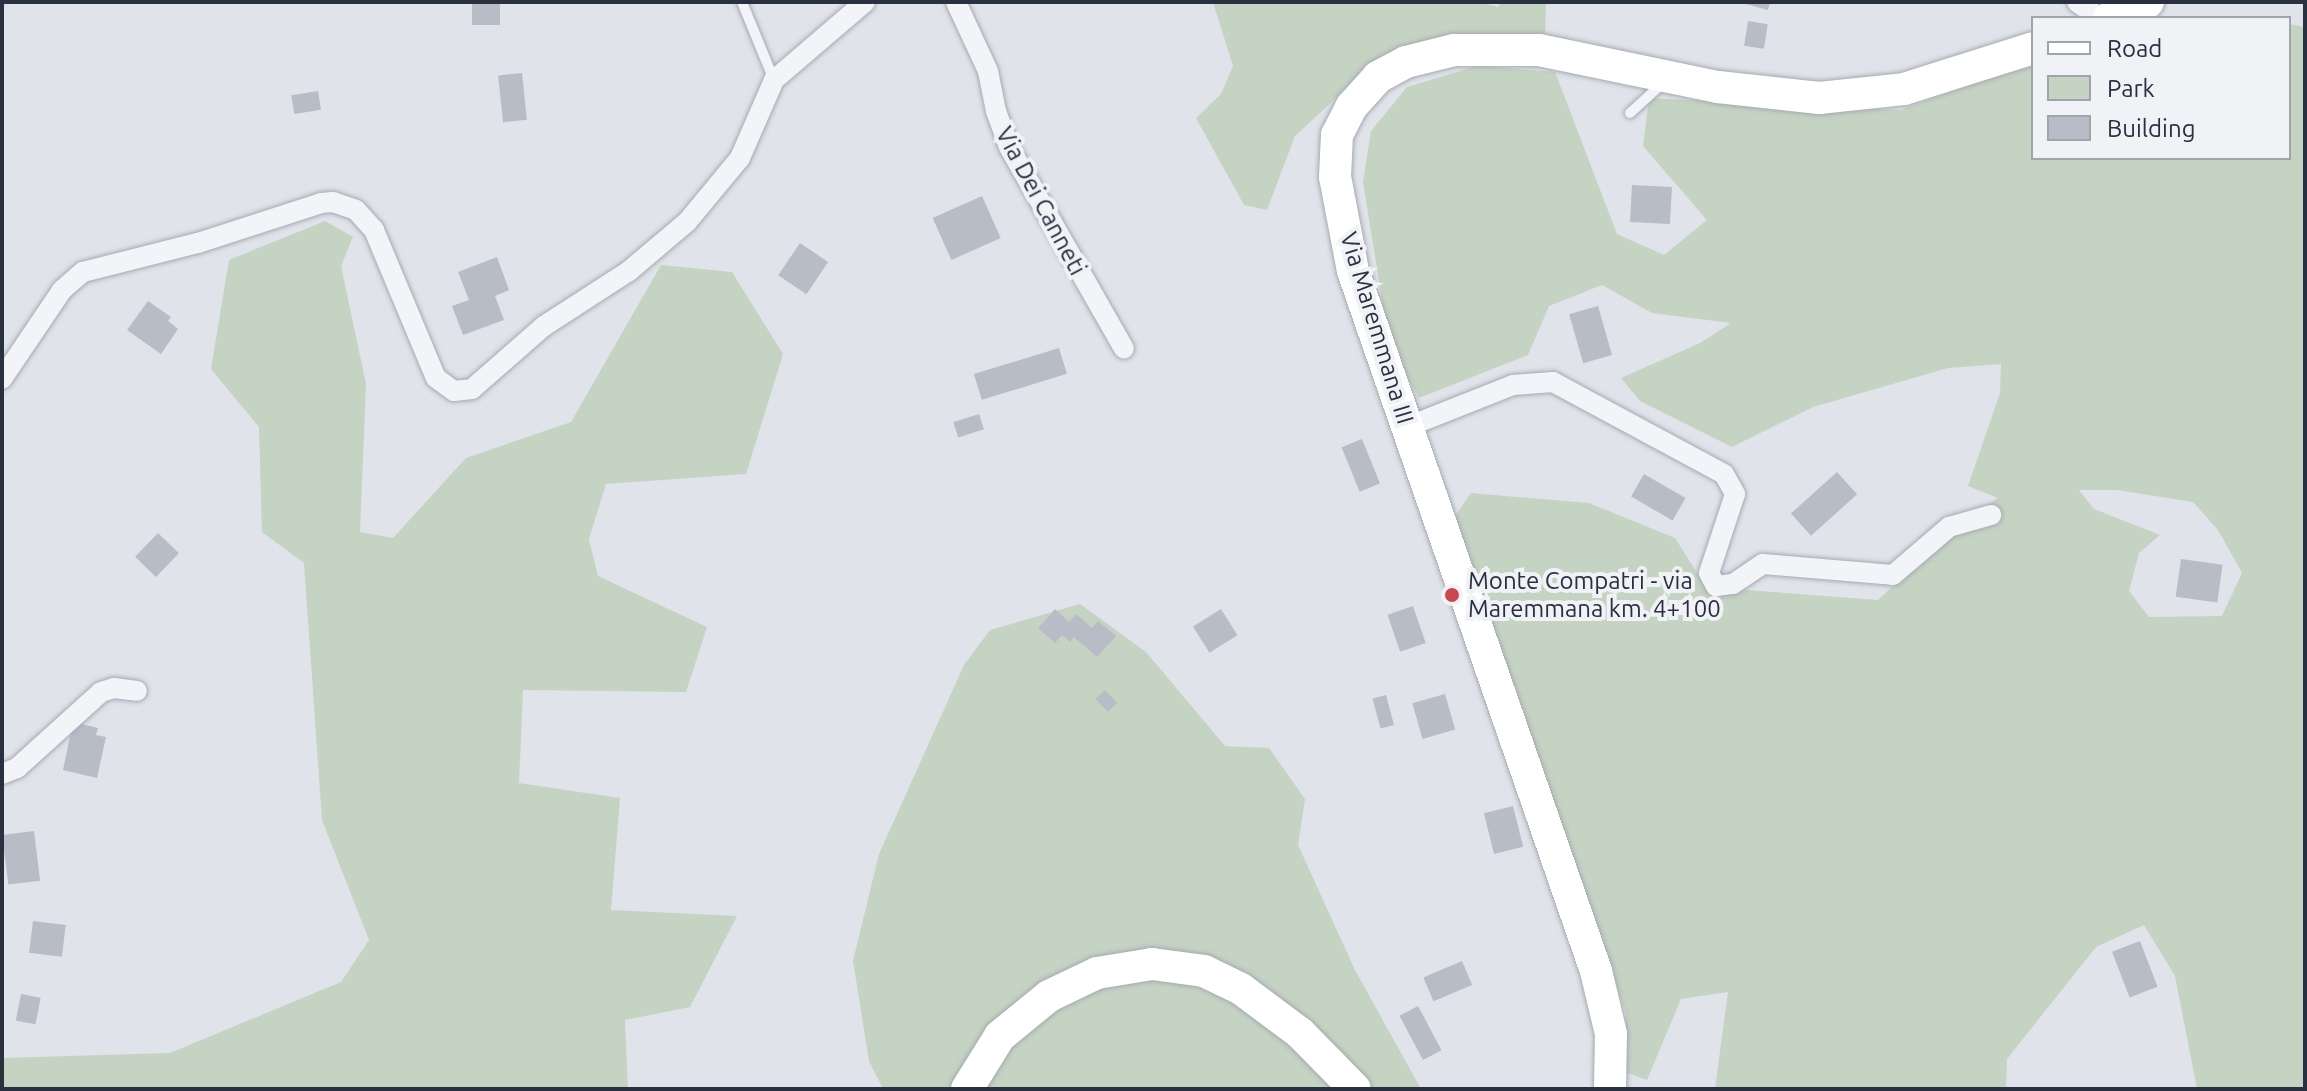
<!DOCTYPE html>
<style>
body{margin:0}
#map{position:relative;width:2307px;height:1091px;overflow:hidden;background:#e0e3e9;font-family:Ubuntu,sans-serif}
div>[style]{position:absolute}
.green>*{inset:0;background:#c5d3c2}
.building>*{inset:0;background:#b8bcc6;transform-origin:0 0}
.roads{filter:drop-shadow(0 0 2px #a5aab3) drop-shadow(0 0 2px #a5aab3)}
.service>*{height:10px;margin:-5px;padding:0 5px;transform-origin:5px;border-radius:5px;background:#f3f4f7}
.minor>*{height:20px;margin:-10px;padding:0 10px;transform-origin:10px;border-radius:10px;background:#f3f4f7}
.primary>*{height:32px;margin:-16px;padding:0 16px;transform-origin:16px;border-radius:16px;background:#fff}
.dots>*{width:22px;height:22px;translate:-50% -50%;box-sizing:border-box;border:4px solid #f0f2f6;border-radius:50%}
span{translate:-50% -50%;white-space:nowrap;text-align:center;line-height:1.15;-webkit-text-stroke:8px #f0f2f6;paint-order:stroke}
.street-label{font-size:24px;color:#293040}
.poi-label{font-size:24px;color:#293040}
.left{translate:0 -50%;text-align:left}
.frame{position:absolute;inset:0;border:4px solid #293040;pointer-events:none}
.legend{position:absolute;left:2031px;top:16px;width:260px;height:144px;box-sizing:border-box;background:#f0f2f6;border:2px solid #a0a4ad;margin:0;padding:10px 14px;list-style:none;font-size:24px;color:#293040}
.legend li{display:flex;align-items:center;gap:16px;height:40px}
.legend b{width:40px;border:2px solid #a0a4ad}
</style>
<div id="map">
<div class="green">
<div style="clip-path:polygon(1213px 2px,1479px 2px,1498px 7px,1501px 2px,1546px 2px,1545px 39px,1360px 76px,1295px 136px,1267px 210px,1244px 205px,1196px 118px,1221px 94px,1233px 66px)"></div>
<div style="clip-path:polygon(evenodd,2289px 24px,2305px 27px,2305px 1089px,2197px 1089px,2175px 976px,2144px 925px,2096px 947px,2007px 1059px,2006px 1089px,1715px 1089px,1728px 992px,1681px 999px,1647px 1080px,1625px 1072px,1626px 1013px,1453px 519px,1471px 493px,1589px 503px,1675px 538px,1706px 587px,1878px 600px,1962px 522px,1998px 498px,1968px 486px,2000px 393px,2001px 364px,1948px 368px,1813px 407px,1732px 447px,1640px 401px,1621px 378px,1700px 343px,1731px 323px,1652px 313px,1602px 285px,1549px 306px,1528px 355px,1419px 398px,1389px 344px,1363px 182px,1371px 131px,1407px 87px,1477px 66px,1555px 72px,1617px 234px,1664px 255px,1707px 220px,1643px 146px,1649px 98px,1901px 110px,2033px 62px,2033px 158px,2289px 158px,2289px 24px,2079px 490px,2117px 490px,2193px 502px,2218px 530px,2242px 573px,2222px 616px,2149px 617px,2129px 591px,2139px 553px,2160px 535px,2094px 509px,2079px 490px)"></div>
<div style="clip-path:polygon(325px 221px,353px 237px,341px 266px,366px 384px,360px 532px,393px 538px,466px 458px,571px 422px,661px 265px,732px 272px,783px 354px,746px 474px,606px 484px,589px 539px,598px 576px,707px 627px,686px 692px,523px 690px,519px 783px,620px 798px,611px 910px,737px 916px,690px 1007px,625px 1020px,628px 1089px,2px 1089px,2px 1058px,170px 1053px,341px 982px,369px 940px,322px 820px,304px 563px,262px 532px,259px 427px,211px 369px,229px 260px)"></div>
<div style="clip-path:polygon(1080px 604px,1146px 652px,1225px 746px,1269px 748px,1305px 799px,1298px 845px,1355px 970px,1421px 1089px,883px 1089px,869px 1061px,853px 961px,879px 854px,964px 665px,990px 630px)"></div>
</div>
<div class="building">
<div style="left:472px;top:2px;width:28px;height:23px"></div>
<div style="clip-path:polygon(1738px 2px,1770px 2px,1768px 10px)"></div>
<div style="left:1748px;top:21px;width:20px;height:25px;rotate:9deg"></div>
<div style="left:522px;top:73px;width:47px;height:24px;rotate:84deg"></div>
<div style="left:318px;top:91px;width:19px;height:27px;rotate:81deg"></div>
<div style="left:1632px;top:185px;width:40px;height:37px;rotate:3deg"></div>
<div style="left:982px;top:196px;width:46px;height:54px;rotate:66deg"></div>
<div style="left:800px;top:243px;width:34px;height:39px;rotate:34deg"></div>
<div style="clip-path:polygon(497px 257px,509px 290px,495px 296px,504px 320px,463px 335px,452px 306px,469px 300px,458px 272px)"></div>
<div style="clip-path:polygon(148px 301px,171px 317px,168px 321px,178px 329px,161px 354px,127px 330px)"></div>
<div style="left:1598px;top:306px;width:51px;height:30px;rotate:74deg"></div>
<div style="left:1059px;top:348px;width:27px;height:89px;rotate:73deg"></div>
<div style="left:979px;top:414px;width:16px;height:27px;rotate:72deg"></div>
<div style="left:1362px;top:439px;width:48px;height:22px;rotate:68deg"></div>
<div style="left:1837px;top:472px;width:30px;height:62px;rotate:48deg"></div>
<div style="left:1644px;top:474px;width:48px;height:26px;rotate:30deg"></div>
<div style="left:158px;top:533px;width:29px;height:33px;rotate:44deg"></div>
<div style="left:2181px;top:559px;width:42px;height:38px;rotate:8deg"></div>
<div style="left:1413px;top:606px;width:39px;height:27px;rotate:71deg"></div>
<div style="clip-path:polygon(1055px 609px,1069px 622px,1076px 614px,1092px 628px,1098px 621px,1116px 636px,1097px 657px,1074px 637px,1070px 642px,1062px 635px,1055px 643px,1038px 628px)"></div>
<div style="left:1221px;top:609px;width:31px;height:33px;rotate:58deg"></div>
<div style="left:1105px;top:690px;width:18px;height:13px;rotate:47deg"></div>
<div style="left:1445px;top:694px;width:37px;height:34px;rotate:74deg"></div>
<div style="left:1386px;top:695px;width:31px;height:14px;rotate:75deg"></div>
<div style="clip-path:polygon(73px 722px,98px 728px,96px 735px,106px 737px,97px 778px,63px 770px)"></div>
<div style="left:1513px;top:806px;width:42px;height:30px;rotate:76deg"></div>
<div style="left:34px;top:831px;width:50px;height:32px;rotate:83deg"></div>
<div style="left:33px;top:921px;width:33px;height:32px;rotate:7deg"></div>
<div style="left:2140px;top:941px;width:49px;height:30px;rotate:69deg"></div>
<div style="left:1462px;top:961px;width:26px;height:42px;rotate:67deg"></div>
<div style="left:21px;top:994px;width:20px;height:27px;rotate:11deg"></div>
<div style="left:1418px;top:1006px;width:50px;height:21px;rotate:62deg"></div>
</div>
<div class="roads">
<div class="service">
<div style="left:742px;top:2px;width:84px;rotate:67.7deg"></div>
<div style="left:1630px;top:113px;width:46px;rotate:-42.4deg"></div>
</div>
<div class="minor">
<div style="left:956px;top:2px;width:76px;rotate:65.1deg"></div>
<div style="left:988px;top:71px;width:41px;rotate:78.7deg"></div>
<div style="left:996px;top:111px;width:38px;rotate:70deg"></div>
<div style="left:1009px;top:147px;width:232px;rotate:60.3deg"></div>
<div style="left:2077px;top:2px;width:28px;rotate:35deg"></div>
<div style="left:2px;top:379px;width:107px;rotate:-56deg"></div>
<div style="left:62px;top:290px;width:28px;rotate:-41deg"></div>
<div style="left:83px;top:272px;width:119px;rotate:-14.2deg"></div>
<div style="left:198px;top:243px;width:129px;rotate:-18deg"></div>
<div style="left:321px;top:203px;width:12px;rotate:-5deg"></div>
<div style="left:333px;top:202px;width:24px;rotate:19deg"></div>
<div style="left:356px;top:210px;width:27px;rotate:48deg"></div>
<div style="left:374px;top:230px;width:160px;rotate:67.3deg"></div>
<div style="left:436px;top:378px;width:22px;rotate:36deg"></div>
<div style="left:454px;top:391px;width:18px;rotate:-6deg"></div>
<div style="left:472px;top:389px;width:96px;rotate:-41.2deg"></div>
<div style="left:544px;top:326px;width:101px;rotate:-32.9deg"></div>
<div style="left:629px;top:271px;width:76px;rotate:-40.2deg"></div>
<div style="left:687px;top:222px;width:83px;rotate:-50.4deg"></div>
<div style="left:740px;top:158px;width:85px;rotate:-66.4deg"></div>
<div style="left:774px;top:80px;width:120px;rotate:-40.6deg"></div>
<div style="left:1407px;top:427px;width:114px;rotate:-21.6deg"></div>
<div style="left:1513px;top:385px;width:40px;rotate:-4.3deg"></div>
<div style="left:1553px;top:382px;width:194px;rotate:28.3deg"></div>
<div style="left:1724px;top:474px;width:23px;rotate:61deg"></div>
<div style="left:1735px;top:494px;width:83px;rotate:108.2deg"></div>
<div style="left:1709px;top:573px;width:15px;rotate:62deg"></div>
<div style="left:1716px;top:586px;width:17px;rotate:-7deg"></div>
<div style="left:1733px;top:584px;width:36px;rotate:-34deg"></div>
<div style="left:1763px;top:564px;width:130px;rotate:4.8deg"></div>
<div style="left:1893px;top:575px;width:74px;rotate:-40.6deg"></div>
<div style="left:1949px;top:527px;width:44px;rotate:-15.9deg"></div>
<div style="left:2px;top:774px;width:16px;rotate:-22deg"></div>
<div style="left:17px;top:768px;width:113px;rotate:-42.1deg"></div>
<div style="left:101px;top:692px;width:14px;rotate:-17deg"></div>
<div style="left:114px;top:688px;width:23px;rotate:7deg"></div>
</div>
<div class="primary">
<div style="left:2109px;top:18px;width:42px;rotate:-22.3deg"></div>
<div style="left:967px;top:1089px;width:62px;rotate:-58.1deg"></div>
<div style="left:1000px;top:1036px;width:63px;rotate:-39.2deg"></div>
<div style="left:1049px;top:996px;width:53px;rotate:-25.6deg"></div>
<div style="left:1097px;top:973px;width:56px;rotate:-9.3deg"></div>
<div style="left:1152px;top:964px;width:52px;rotate:7.7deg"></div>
<div style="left:1204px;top:971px;width:41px;rotate:25.9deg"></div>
<div style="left:1241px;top:989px;width:74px;rotate:36.7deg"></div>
<div style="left:1300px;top:1033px;width:78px;rotate:45.5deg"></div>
<div style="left:1610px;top:1089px;width:55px;rotate:-89deg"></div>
<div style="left:1611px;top:1034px;width:65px;rotate:-103.4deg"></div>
<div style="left:1596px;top:971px;width:741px;rotate:-109.14deg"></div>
<div style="left:1353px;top:271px;width:96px;rotate:-100.8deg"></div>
<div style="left:1335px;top:177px;width:42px;rotate:-87.3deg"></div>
<div style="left:1337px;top:135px;width:33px;rotate:-63deg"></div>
<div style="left:1352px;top:106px;width:39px;rotate:-48deg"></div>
<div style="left:1378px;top:77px;width:32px;rotate:-28deg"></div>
<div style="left:1406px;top:62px;width:49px;rotate:-14deg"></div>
<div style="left:1454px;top:50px;width:85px"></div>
<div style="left:1539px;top:50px;width:183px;rotate:11.7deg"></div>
<div style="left:1718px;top:87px;width:102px;rotate:6.2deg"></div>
<div style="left:1819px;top:98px;width:85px;rotate:-6deg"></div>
<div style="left:1904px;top:89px;width:135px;rotate:-17.6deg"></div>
</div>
</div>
<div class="dots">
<div style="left:1452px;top:595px;background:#cb4851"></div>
</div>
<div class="street-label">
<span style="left:1041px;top:201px;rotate:62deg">Via Dei Canneti</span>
<span style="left:1377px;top:328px;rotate:73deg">Via Maremmana III</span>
</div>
<div class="poi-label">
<span class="left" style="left:1468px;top:595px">Monte Compatri - via<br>Maremmana km. 4+100</span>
</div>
<div class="frame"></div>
<ul class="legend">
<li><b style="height:10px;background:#fff"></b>Road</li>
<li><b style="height:22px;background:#c5d3c2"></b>Park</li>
<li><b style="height:22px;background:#b8bcc6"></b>Building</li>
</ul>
</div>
